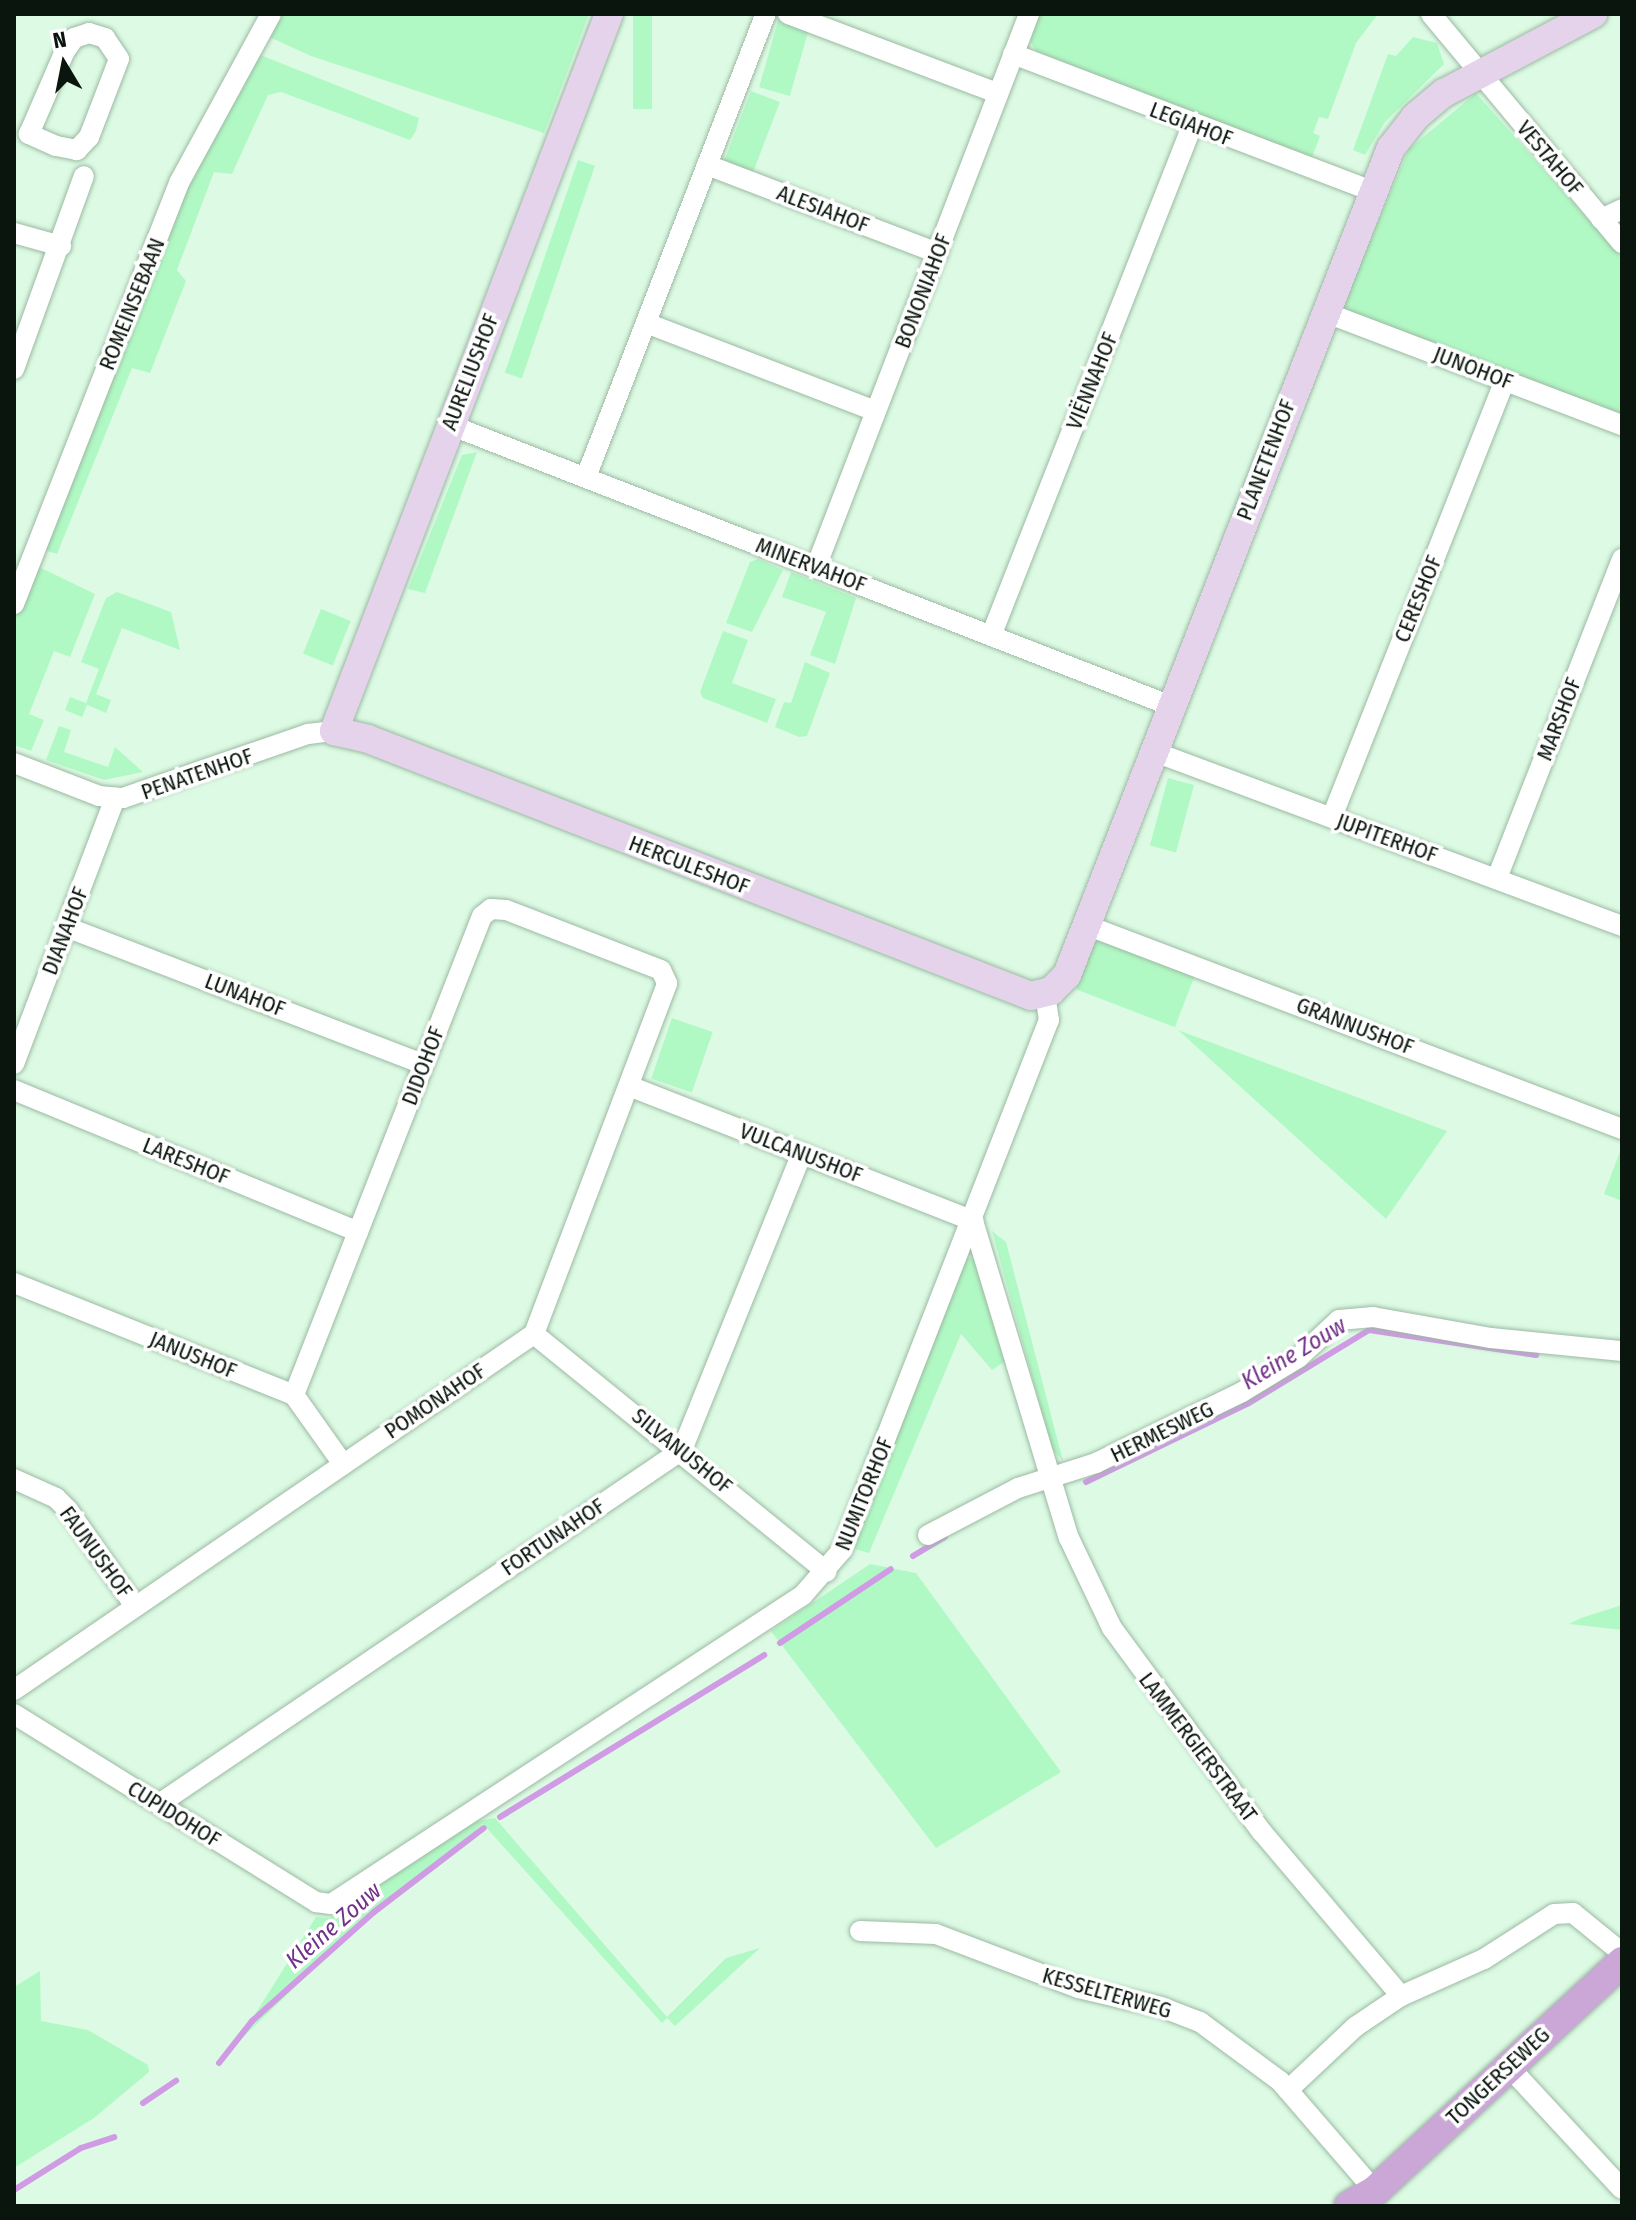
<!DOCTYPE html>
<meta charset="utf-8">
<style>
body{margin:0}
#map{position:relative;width:1636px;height:2220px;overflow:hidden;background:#ddfbe4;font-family:"Fira Sans Condensed",sans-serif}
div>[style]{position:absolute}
.green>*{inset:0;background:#b1f9c4;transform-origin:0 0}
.stream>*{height:6px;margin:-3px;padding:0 3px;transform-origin:3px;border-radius:3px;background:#d09ae5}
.roads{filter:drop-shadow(0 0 2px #9cb9a3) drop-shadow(0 0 2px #9cb9a3)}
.street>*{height:20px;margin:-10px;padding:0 10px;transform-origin:10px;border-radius:10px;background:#fff}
.secondary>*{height:28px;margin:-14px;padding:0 14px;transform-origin:14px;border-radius:14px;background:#e4d3eb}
.primary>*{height:30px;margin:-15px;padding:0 15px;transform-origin:15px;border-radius:15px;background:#caa7d6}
span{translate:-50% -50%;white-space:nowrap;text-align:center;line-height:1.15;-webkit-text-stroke:7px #fff;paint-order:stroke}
.street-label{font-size:22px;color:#0a150d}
.water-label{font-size:24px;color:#713088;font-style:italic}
.frame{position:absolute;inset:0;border:16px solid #0a150d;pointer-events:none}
.north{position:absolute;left:24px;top:24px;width:80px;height:80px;-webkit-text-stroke:6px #fff;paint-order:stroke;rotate:350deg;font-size:22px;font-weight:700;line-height:32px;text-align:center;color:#0a150d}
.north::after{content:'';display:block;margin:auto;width:28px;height:36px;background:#0a150d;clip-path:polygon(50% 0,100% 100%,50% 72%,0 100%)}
</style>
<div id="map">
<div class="green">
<div style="clip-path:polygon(264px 14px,589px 14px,544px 133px,311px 56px,267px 36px)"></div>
<div style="left:633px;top:14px;width:19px;height:95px"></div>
<div style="left:780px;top:14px;width:32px;height:76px;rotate:16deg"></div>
<div style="clip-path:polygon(1037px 14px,1378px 14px,1356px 43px,1328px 119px,1319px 117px,1313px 133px,1320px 136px,1311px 160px,1036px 51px,1030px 41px)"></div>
<div style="clip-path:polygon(1413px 37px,1437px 43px,1444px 64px,1385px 122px,1365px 155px,1353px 150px,1388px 54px,1396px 56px)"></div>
<div style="clip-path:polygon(250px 51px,419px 118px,416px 131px,410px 140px,281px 92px,268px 95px,232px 174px,214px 172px,177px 270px,186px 281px,150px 373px,132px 368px,57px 554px,41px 549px,182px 192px)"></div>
<div style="left:751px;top:91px;width:31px;height:77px;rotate:21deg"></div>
<div style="clip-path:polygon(1476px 93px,1622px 258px,1622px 414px,1341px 309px,1409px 149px)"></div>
<div style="left:578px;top:160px;width:18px;height:225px;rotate:19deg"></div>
<div style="clip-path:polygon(477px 452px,425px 593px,408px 589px,462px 455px)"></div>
<div style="clip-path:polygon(758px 559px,783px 570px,752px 632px,726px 623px,750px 562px)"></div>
<div style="clip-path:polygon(35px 565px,95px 594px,70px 657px,54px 651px,29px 714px,44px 720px,31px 751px,14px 745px,14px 619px)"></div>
<div style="clip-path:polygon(791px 572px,856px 598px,835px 664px,810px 655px,826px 612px,782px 597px)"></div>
<div style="clip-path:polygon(117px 592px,171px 612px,180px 650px,122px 628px,96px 694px,111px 700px,106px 713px,87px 705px,82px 717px,65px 710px,70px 697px,86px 703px,99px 669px,81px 662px,106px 598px)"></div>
<div style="left:321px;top:609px;width:32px;height:48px;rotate:22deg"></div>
<div style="clip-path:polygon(723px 631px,748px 640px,732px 683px,776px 699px,767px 723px,703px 698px,700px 692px)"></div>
<div style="clip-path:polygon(805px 662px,830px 673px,807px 736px,799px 737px,775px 727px,784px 702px,791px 703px)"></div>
<div style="clip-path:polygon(59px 726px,71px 730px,64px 752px,108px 767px,115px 747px,143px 772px,104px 780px,46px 760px)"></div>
<div style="left:1168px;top:778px;width:27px;height:70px;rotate:15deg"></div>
<div style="left:1096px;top:937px;width:106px;height:56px;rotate:21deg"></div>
<div style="left:672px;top:1018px;width:43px;height:64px;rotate:19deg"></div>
<div style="clip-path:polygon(1178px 1030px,1447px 1131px,1386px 1219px)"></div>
<div style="clip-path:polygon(1622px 1146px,1622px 1201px,1604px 1194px)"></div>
<div style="clip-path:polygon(992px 1231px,1006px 1242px,1063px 1461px,1052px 1449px)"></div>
<div style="clip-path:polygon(965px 1257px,981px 1261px,1007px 1360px,992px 1370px,961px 1334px,869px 1553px,848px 1547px)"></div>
<div style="clip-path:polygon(870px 1564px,916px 1573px,1061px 1772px,936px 1848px,771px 1631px)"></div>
<div style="clip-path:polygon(1622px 1605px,1622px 1630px,1569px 1624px,1581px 1618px)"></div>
<div style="clip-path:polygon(495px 1818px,667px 2017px,726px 1958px,760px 1948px,675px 2026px,667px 2018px,662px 2023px,483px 1824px,347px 1937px,237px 2043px,316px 1917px,330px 1918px,476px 1821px)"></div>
<div style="clip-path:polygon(40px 1971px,41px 2021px,88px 2030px,148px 2065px,149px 2072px,94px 2118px,14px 2168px,14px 1987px)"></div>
</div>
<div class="stream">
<div style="left:1086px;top:1482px;width:181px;rotate:-25.9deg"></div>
<div style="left:1249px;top:1403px;width:140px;rotate:-31.3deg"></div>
<div style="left:1369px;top:1330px;width:169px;rotate:8.5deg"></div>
<div style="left:913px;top:1556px;width:37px;rotate:-31deg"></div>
<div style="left:780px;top:1643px;width:133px;rotate:-33.7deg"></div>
<div style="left:500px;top:1817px;width:310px;rotate:-31.5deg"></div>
<div style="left:219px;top:2063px;width:53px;rotate:-51.8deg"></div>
<div style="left:252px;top:2021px;width:164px;rotate:-41.8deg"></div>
<div style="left:374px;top:1912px;width:138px;rotate:-37.4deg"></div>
<div style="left:143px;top:2103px;width:40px;rotate:-34deg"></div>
<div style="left:14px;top:2190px;width:79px;rotate:-32.1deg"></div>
<div style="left:81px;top:2148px;width:35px;rotate:-18deg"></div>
</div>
<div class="roads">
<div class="street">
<div style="left:788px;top:14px;width:223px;rotate:20.7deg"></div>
<div style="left:1431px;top:14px;width:298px;rotate:50.2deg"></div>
<div style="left:89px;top:33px;width:17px;rotate:17deg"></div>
<div style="left:105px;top:38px;width:25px;rotate:56deg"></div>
<div style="left:119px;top:59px;width:84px;rotate:111deg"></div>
<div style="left:89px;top:137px;width:18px;rotate:133deg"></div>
<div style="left:77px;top:150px;width:21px;rotate:-169deg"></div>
<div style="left:56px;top:146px;width:30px;rotate:-156deg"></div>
<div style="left:29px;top:134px;width:90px;rotate:-66.6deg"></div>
<div style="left:65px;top:51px;width:16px;rotate:-55deg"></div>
<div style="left:74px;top:38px;width:16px;rotate:-18deg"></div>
<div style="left:1013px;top:54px;width:383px;rotate:20.9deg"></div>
<div style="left:707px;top:165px;width:247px;rotate:20.9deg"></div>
<div style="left:1601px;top:219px;width:23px;rotate:-25deg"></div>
<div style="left:14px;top:233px;width:49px;rotate:15.5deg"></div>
<div style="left:1324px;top:312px;width:319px;rotate:20.8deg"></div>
<div style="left:646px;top:323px;width:245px;rotate:21deg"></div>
<div style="left:14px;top:369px;width:205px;rotate:-70.1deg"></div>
<div style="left:450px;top:425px;width:774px;rotate:21.29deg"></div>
<div style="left:586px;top:477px;width:497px;rotate:-68.8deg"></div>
<div style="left:816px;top:567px;width:593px;rotate:-68.93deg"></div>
<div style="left:14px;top:604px;width:454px;rotate:-68.6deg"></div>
<div style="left:180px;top:181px;width:190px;rotate:-61.4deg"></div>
<div style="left:991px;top:636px;width:548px;rotate:-68.49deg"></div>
<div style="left:1152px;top:751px;width:502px;rotate:20.42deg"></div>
<div style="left:14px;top:763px;width:91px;rotate:21.2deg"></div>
<div style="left:99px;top:796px;width:24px;rotate:5deg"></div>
<div style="left:123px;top:798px;width:196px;rotate:-19.1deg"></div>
<div style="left:308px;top:734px;width:26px;rotate:-7deg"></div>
<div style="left:1332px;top:817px;width:470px;rotate:-68.4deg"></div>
<div style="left:1497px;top:878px;width:343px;rotate:-68.6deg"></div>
<div style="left:1086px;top:925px;width:574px;rotate:20.84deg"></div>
<div style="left:66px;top:927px;width:382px;rotate:21deg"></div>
<div style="left:14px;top:1064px;width:285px;rotate:-69.2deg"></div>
<div style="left:629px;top:1086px;width:370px;rotate:21.4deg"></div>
<div style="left:973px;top:1221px;width:331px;rotate:73.2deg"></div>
<div style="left:1069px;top:1538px;width:100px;rotate:64.5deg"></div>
<div style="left:1112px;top:1628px;width:253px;rotate:53.7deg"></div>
<div style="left:1262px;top:1832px;width:215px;rotate:49.7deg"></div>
<div style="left:14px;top:1090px;width:372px;rotate:22.4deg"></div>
<div style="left:14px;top:1283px;width:302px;rotate:21.8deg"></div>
<div style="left:294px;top:1395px;width:85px;rotate:54.6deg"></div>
<div style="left:534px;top:1334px;width:377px;rotate:39.1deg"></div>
<div style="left:14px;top:1479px;width:46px;rotate:24.3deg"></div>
<div style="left:56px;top:1498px;width:17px;rotate:45deg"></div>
<div style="left:68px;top:1510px;width:117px;rotate:55.1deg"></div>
<div style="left:928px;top:1535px;width:102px;rotate:-27.6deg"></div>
<div style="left:1018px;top:1488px;width:82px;rotate:-17.8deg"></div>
<div style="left:1096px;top:1463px;width:162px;rotate:-25.9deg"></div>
<div style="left:1242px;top:1392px;width:66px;rotate:-31.3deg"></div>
<div style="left:1298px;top:1358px;width:56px;rotate:-42.8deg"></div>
<div style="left:1339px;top:1320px;width:34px;rotate:-5deg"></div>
<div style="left:1373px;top:1317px;width:120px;rotate:10.1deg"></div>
<div style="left:1491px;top:1338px;width:132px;rotate:5.7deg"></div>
<div style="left:14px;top:1690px;width:630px;rotate:-34.4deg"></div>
<div style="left:534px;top:1334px;width:375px;rotate:-69.2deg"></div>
<div style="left:667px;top:983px;width:14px;rotate:-115deg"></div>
<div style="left:661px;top:970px;width:166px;rotate:-158.8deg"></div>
<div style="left:506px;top:910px;width:15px;rotate:-176deg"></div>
<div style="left:491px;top:909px;width:11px;rotate:142deg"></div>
<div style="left:482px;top:916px;width:515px;rotate:111.43deg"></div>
<div style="left:14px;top:1714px;width:356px;rotate:31.9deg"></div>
<div style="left:316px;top:1902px;width:15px;rotate:8deg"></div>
<div style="left:331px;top:1904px;width:564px;rotate:-33.21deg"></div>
<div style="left:803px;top:1595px;width:60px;rotate:-49.1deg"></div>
<div style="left:842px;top:1550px;width:569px;rotate:-68.67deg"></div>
<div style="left:1049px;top:1020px;width:25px;rotate:-99deg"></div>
<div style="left:159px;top:1804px;width:632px;rotate:-34.09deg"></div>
<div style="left:682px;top:1450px;width:320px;rotate:-68deg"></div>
<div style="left:860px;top:1931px;width:76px;rotate:2.3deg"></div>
<div style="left:936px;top:1934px;width:152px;rotate:20.8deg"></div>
<div style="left:1078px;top:1988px;width:85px;rotate:12.9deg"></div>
<div style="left:1161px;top:2007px;width:42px;rotate:21deg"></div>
<div style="left:1200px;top:2022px;width:99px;rotate:36.4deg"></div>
<div style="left:1280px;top:2081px;width:145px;rotate:49.2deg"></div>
<div style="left:1509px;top:2067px;width:166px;rotate:47.2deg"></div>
<div style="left:1288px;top:2090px;width:92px;rotate:-43.2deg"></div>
<div style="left:1355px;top:2027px;width:55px;rotate:-34deg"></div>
<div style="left:1401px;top:1996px;width:91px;rotate:-24deg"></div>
<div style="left:1484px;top:1959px;width:83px;rotate:-32.7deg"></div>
<div style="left:1554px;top:1914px;width:19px;rotate:-3deg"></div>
<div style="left:1573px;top:1913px;width:63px;rotate:39.2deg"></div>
</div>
<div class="secondary">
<div style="left:609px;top:14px;width:768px;rotate:110.98deg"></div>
<div style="left:334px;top:731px;width:35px;rotate:13deg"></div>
<div style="left:368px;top:739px;width:711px;rotate:21.19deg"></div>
<div style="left:1031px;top:996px;width:21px;rotate:-14deg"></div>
<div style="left:1051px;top:991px;width:23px;rotate:-45deg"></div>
<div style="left:1067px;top:975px;width:888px;rotate:-68.61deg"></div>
<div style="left:1391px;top:148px;width:39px;rotate:-52deg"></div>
<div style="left:1415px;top:117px;width:38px;rotate:-40deg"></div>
<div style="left:1444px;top:93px;width:169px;rotate:-27.9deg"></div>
</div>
<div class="primary">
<div style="left:1349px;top:2206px;width:30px;rotate:-30deg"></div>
<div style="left:1375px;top:2191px;width:337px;rotate:-42.8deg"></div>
</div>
</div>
<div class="street-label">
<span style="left:1191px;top:124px;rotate:21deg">LEGIAHOF</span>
<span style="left:1550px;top:158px;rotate:50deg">VESTAHOF</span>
<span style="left:823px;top:209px;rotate:21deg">ALESIAHOF</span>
<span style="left:923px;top:291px;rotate:-69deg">BONONIAHOF</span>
<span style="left:132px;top:304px;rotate:-68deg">ROMEINSEBAAN</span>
<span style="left:1473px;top:368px;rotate:21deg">JUNOHOF</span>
<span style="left:470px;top:372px;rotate:-69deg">AURELIUSHOF</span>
<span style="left:1092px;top:381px;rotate:-68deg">VIËNNAHOF</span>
<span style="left:1266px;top:460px;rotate:-69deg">PLANETENHOF</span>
<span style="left:811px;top:565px;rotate:21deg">MINERVAHOF</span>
<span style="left:1418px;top:599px;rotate:-68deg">CERESHOF</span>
<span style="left:1559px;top:719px;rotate:-69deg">MARSHOF</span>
<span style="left:197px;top:774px;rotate:-19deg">PENATENHOF</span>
<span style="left:1387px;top:838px;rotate:20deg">JUPITERHOF</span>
<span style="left:689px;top:865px;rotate:21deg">HERCULESHOF</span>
<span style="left:65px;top:931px;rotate:-69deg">DIANAHOF</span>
<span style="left:245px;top:995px;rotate:21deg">LUNAHOF</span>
<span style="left:1355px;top:1026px;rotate:21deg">GRANNUSHOF</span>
<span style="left:423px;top:1066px;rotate:-69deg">DIDOHOF</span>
<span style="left:801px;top:1153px;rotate:21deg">VULCANUSHOF</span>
<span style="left:186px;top:1161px;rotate:22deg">LARESHOF</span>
<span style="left:193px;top:1355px;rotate:22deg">JANUSHOF</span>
<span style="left:435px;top:1401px;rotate:-34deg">POMONAHOF</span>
<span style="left:1162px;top:1432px;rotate:-26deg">HERMESWEG</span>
<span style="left:682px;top:1451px;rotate:39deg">SILVANUSHOF</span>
<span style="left:864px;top:1494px;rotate:-68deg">NUMITORHOF</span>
<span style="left:553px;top:1537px;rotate:-34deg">FORTUNAHOF</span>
<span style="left:96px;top:1552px;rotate:54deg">FAUNUSHOF</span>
<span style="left:1198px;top:1747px;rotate:53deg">LAMMERGIERSTRAAT</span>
<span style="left:174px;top:1814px;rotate:32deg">CUPIDOHOF</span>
<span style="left:1107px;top:1993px;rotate:16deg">KESSELTERWEG</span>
<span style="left:1498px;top:2076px;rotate:-43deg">TONGERSEWEG</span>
</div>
<div class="water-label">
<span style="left:1294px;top:1354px;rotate:-31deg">Kleine Zouw</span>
<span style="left:334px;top:1926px;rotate:-41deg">Kleine Zouw</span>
</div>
<div class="frame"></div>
<div class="north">N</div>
</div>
